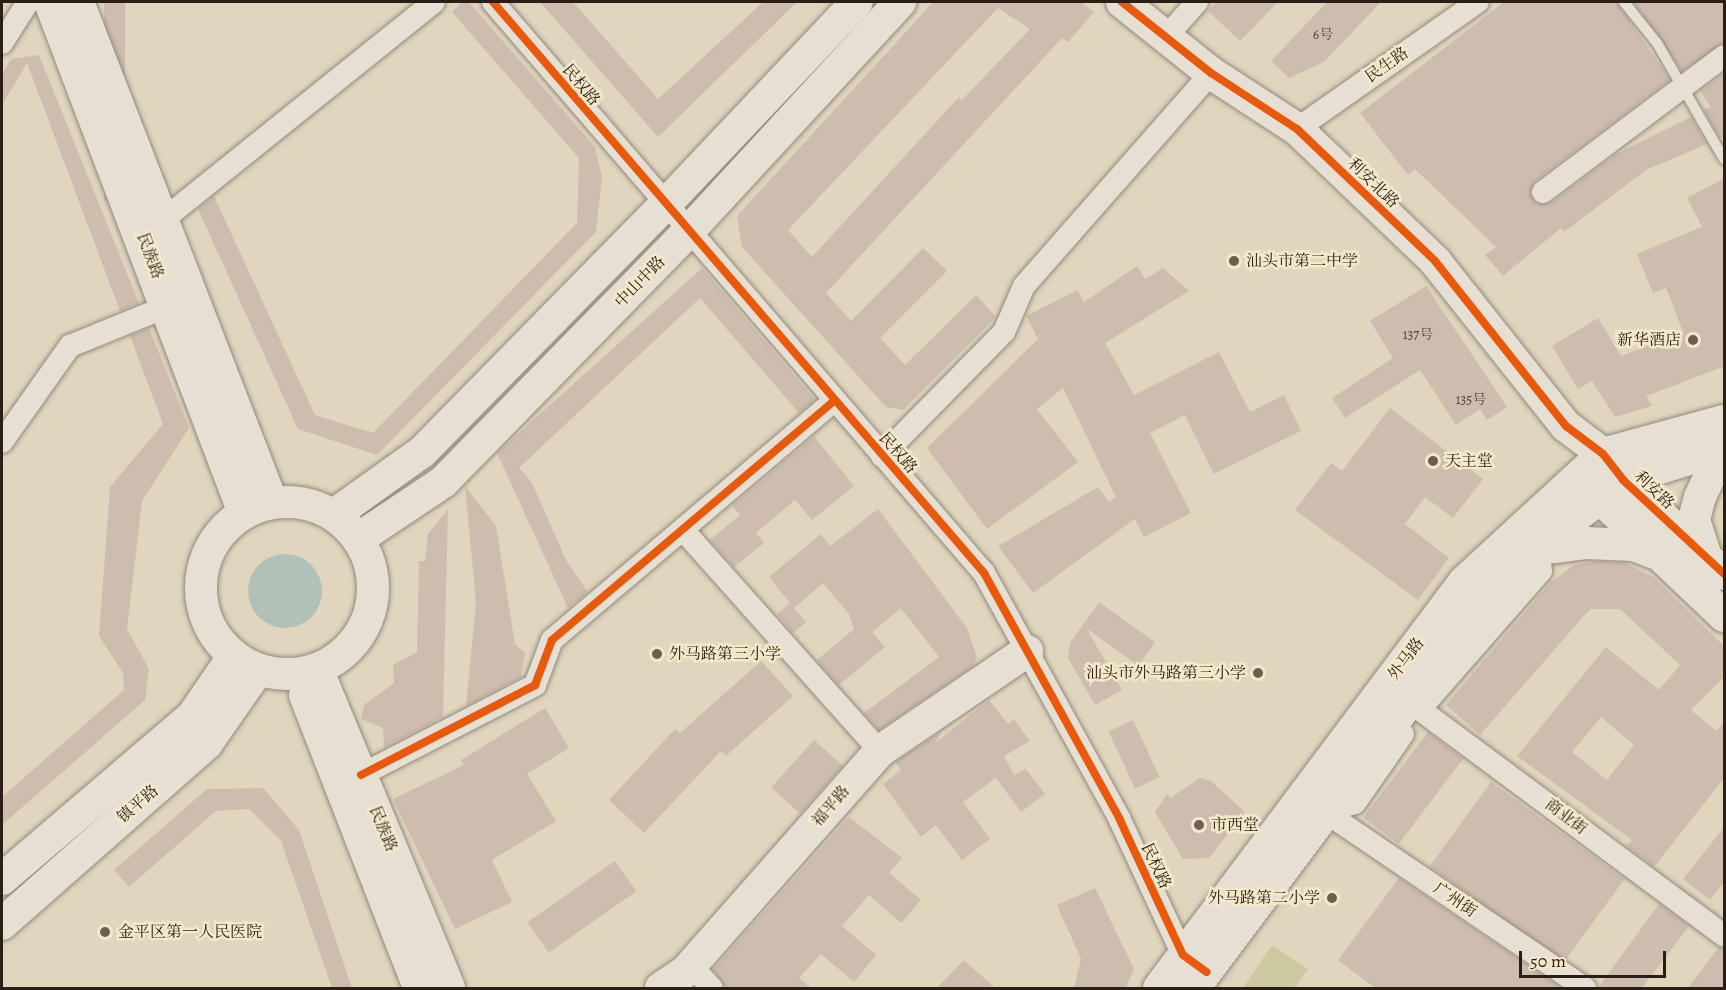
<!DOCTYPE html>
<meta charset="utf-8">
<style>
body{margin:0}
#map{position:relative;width:1726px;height:990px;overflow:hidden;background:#e0d5bd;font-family:Alegreya,"Noto Serif SC",serif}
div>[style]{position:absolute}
.green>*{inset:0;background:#ccc9a0}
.water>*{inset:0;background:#b1c1b7}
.round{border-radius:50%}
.building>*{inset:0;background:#cebdae;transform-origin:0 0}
.roads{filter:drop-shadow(0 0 2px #918a7c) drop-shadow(0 0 2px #918a7c)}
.lane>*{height:10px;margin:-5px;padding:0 5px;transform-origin:5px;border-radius:5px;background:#e6e0d4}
.street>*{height:22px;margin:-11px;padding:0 11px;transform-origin:11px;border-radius:11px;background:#e6e0d4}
.secondary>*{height:32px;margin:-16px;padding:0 16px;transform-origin:16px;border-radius:16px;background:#e6e0d4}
.secondary>.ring{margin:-16px;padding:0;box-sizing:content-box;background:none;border:32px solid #e6e0d4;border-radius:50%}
.cycleway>*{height:8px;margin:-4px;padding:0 4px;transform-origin:4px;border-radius:4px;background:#e8590c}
.dots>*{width:16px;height:16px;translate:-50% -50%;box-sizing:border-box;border:3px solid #f4e8cb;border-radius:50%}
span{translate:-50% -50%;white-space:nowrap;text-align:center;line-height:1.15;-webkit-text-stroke:5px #f4e8cb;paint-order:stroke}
.number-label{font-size:14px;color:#53463c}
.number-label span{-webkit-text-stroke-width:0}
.street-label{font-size:16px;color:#2a1f16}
.poi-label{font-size:16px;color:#2a1f16}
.left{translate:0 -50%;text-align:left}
.right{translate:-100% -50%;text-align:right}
.frame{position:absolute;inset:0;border:3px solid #2a1f16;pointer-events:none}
.scale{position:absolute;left:1519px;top:951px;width:147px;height:27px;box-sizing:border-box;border:3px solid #2a1f16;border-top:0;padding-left:8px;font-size:18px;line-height:21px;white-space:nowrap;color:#2a1f16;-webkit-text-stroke:4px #f4e8cb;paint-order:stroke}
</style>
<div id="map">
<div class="green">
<div style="clip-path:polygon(1272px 945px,1308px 969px,1295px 988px,1243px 988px)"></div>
</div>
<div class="water">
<div class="round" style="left:248px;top:554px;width:74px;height:74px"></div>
</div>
<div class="building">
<div style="left:104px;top:2px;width:21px;height:199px"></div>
<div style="clip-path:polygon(462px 2px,469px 2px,595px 147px,602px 177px,596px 232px,377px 455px,298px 429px,198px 209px,214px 196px,315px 415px,373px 433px,577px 223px,579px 158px,452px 12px)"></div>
<div style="clip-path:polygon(540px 2px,573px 2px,658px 99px,763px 2px,797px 2px,658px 137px)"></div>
<div style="clip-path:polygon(evenodd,933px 2px,1081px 2px,1094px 12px,1068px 42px,1062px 38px,826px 293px,851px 321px,923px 248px,947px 271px,880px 338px,905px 365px,976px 295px,996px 317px,903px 410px,886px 407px,742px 247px,737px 216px,933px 2px,998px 8px,1030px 29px,962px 100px,959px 97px,812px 257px,788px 230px,998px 8px)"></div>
<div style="clip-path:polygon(1217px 2px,1278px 2px,1240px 41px,1208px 11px)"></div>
<div style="clip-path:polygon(1327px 2px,1381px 2px,1324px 62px,1289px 78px,1271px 61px)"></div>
<div style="clip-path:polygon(1504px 2px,1617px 2px,1670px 80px,1535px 181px,1530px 193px,1537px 204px,1551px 203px,1616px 154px,1691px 117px,1707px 144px,1646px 170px,1564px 232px,1561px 228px,1503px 276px,1485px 255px,1496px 247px,1415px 169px,1408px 175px,1360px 113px)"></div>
<div style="clip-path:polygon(1633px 2px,1725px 2px,1725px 43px,1682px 71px)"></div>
<div style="clip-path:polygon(39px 55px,139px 303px,120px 311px,27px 63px,2px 105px,2px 74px,11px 59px)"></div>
<div style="clip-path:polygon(1725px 73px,1725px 136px,1720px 138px,1704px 110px,1711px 107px,1700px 91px)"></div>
<div style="clip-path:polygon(1725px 178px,1725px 366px,1646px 396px,1652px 406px,1615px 417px,1592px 381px,1578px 389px,1552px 346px,1598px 318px,1621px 356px,1683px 332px,1666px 288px,1653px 293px,1637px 254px,1702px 227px,1687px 198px)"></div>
<div style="clip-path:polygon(1137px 266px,1145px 279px,1163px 268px,1189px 291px,1105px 343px,1134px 395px,1219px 352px,1250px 412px,1284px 395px,1301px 431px,1214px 474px,1185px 415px,1150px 433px,1191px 513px,1144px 537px,1135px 519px,1033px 593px,998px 546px,1098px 487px,1109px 502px,1116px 497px,1063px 388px,1037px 409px,1078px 462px,987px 529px,927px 448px,1038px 339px,1026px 316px,1077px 290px,1084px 302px)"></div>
<div style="clip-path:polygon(702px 268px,815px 400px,799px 413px,700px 298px,519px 468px,531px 481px,567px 562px,588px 592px,568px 608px,497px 453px)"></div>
<div style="clip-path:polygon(1426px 286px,1507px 407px,1487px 420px,1480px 409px,1456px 425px,1420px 370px,1345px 418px,1332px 398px,1393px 358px,1370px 321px)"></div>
<div style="clip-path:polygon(149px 328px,189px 428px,142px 501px,127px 629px,149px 669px,145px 700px,2px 825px,2px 797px,124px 690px,123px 673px,99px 636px,110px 487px,163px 424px,130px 336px)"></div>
<div style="clip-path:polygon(1390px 408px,1483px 479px,1453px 518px,1425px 497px,1405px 524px,1449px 558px,1418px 600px,1295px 510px,1331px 463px,1342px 471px)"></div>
<div style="clip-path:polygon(814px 436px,854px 486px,812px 520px,795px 500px,756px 533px,764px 543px,734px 567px,710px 540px,740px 515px,732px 506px)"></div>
<div style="clip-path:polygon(465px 486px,496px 526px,515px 644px,525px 653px,521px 677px,466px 706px,476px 603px)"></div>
<div style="clip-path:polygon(448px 509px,443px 717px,384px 748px,383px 728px,361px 719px,364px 705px,394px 683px,393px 665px,417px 652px,419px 561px,425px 561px,428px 534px)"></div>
<div style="clip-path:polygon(878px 509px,967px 628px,977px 657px,972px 667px,879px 730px,864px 713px,939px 657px,901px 608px,872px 632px,885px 647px,839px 685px,817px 660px,854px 629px,849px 614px,823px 583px,794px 608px,806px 622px,793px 633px,777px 614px,790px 603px,769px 577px,821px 534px,830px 546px)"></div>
<div style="clip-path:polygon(evenodd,1597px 561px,1625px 563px,1653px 577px,1725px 647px,1725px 676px,1691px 710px,1716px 731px,1725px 721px,1725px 777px,1654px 867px,1627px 846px,1632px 840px,1517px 756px,1606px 647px,1659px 690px,1680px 665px,1620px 609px,1590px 609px,1480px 735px,1446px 705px,1550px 583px,1574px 565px,1597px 561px,1601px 717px,1634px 745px,1607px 780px,1572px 752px,1601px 717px)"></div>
<div style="clip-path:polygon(1099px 602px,1155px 642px,1139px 666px,1087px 629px,1122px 690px,1095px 705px,1068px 658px,1070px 643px)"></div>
<div style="clip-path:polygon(761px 661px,793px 696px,726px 756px,721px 751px,644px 833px,609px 800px,675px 729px,680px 733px)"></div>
<div style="clip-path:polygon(989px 700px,1008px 724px,1014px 719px,1030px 741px,1004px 756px,1014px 775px,1026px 769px,1045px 794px,1021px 812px,996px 778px,963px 802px,990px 839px,962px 860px,936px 825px,921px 837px,883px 784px,901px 770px,895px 762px,941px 732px,935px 743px)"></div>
<div style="clip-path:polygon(545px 708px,569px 748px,527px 774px,556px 821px,492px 860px,512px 902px,455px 929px,393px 799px,464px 765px,461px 760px)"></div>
<div style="left:1133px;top:720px;width:63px;height:27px;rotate:65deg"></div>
<div style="left:1428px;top:732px;width:44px;height:107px;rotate:37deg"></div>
<div style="left:814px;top:740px;width:39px;height:64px;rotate:42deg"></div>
<div style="clip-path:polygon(1200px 778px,1211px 781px,1245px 812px,1209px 858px,1183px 859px,1155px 812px,1168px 793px,1170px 798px)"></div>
<div style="left:1491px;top:782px;width:165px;height:104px;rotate:36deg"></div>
<div style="clip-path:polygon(263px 788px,299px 830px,352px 988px,332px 988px,281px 841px,249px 809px,216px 811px,129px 887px,114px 870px,207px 789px)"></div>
<div style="clip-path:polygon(849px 817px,902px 858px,889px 873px,921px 900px,901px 923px,869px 895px,842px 926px,876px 955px,854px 982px,821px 954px,799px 978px,811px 988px,725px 988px,713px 969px)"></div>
<div style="clip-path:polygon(1725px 826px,1725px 881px,1710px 900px,1683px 879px)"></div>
<div style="left:615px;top:861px;width:37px;height:107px;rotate:55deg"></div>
<div style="clip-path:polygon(1399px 878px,1562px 988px,1375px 988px,1338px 960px)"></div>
<div style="clip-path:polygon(1095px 888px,1134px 969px,1126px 988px,1074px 988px,1081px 959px,1057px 905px)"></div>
<div style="clip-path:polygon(1659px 904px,1689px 926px,1642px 988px,1598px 988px)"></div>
<div style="clip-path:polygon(1719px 947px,1725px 948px,1725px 988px,1688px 988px)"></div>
<div style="clip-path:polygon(964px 960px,995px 988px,937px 988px)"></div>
</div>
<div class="roads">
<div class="lane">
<div style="left:1624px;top:2px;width:53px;rotate:51.2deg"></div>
<div style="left:1657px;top:43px;width:134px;rotate:60deg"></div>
</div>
<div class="street">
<div style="left:493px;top:2px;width:753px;rotate:49.31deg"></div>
<div style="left:984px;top:573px;width:280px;rotate:61.1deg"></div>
<div style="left:1119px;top:818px;width:151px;rotate:65deg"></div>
<div style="left:1183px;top:955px;width:12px;rotate:35deg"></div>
<div style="left:1166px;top:37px;width:47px;rotate:-48.5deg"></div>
<div style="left:2px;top:43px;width:49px;rotate:-57.6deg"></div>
<div style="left:1297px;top:129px;width:221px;rotate:-35.1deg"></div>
<div style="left:1543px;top:192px;width:226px;rotate:-36.9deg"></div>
<div style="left:164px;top:219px;width:346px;rotate:-38.8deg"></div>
<div style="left:2px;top:442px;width:118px;rotate:-54.7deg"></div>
<div style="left:70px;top:346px;width:106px;rotate:-22.2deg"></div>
<div style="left:882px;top:456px;width:174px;rotate:-45.5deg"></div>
<div style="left:1004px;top:332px;width:50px;rotate:-66.5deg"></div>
<div style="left:1024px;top:286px;width:283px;rotate:-48.7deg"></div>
<div style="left:683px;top:530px;width:296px;rotate:48.3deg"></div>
<div style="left:1407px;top:700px;width:395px;rotate:36.6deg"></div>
<div style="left:1428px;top:700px;width:171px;rotate:-48.8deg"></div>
<div style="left:1541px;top:571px;width:22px;rotate:-98deg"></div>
<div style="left:361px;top:775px;width:196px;rotate:-27.3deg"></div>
<div style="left:535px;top:685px;width:48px;rotate:-69.3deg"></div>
<div style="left:552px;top:640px;width:370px;rotate:-40.3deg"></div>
<div style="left:1325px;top:812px;width:31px;rotate:-17deg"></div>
<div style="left:1355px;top:803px;width:84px;rotate:-55.2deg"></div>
<div style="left:1325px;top:812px;width:314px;rotate:34.1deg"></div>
<div style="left:691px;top:965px;width:31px;rotate:48deg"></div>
</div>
<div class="secondary">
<div style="left:50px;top:2px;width:547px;rotate:69.21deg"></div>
<div style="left:78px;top:2px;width:537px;rotate:68.83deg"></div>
<div style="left:1122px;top:2px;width:114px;rotate:38.6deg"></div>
<div style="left:1211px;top:73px;width:103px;rotate:33.1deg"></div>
<div style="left:1297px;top:129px;width:191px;rotate:43.7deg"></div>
<div style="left:1435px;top:261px;width:211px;rotate:51.6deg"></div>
<div style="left:1566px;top:426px;width:46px;rotate:37.1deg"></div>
<div style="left:1603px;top:454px;width:33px;rotate:52deg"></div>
<div style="left:1623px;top:480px;width:138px;rotate:42.9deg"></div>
<div style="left:1585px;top:484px;width:192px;rotate:43.5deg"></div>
<div class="ring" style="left:201px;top:502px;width:140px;height:140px"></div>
<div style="left:334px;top:515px;width:108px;rotate:-35.6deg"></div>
<div style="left:422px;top:452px;width:346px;rotate:-45.5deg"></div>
<div style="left:665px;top:205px;width:279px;rotate:-46.6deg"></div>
<div style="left:358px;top:539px;width:102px;rotate:-33.8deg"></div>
<div style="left:443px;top:482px;width:350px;rotate:-45.6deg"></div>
<div style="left:688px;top:232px;width:313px;rotate:-47.3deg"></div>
<div style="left:1538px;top:549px;width:48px;rotate:-7.1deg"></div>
<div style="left:1586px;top:543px;width:47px;rotate:2.4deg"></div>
<div style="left:1633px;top:545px;width:23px;rotate:20deg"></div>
<div style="left:1706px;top:557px;width:40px;rotate:-108deg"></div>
<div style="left:1694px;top:519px;width:23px;rotate:-75deg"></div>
<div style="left:1700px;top:497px;width:38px;rotate:-65deg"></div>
<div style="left:1716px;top:463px;width:10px;rotate:-37deg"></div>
<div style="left:317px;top:669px;width:345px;rotate:67.5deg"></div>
<div style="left:305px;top:695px;width:314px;rotate:68.7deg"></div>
<div style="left:2px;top:879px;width:250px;rotate:-40.5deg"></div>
<div style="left:192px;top:717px;width:73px;rotate:-55.7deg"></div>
<div style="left:2px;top:924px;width:273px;rotate:-41.4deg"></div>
<div style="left:207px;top:743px;width:89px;rotate:-55.1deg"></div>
<div style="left:661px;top:988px;width:30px;rotate:-34deg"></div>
<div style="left:686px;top:971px;width:293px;rotate:-48.6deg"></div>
<div style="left:880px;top:751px;width:178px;rotate:-34.2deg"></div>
<div style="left:1159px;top:988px;width:508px;rotate:-53.08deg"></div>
<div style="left:1464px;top:582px;width:189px;rotate:-42.6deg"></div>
<div style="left:1603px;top:454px;width:125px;rotate:-15.3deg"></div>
<div style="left:1194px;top:988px;width:490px;rotate:-53.1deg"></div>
<div style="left:1488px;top:596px;width:90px;rotate:-43.6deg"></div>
<div style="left:1553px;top:534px;width:88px;rotate:-37.6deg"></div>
<div style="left:1623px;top:480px;width:106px;rotate:-17.6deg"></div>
</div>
</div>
<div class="cycleway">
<div style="left:493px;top:2px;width:753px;rotate:49.31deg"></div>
<div style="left:984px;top:573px;width:280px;rotate:61.1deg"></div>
<div style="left:1119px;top:818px;width:151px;rotate:65deg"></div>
<div style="left:1183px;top:955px;width:29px;rotate:36deg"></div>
<div style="left:1122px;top:2px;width:114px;rotate:38.6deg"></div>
<div style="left:1211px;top:73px;width:103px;rotate:33.1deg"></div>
<div style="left:1297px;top:129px;width:191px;rotate:43.7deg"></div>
<div style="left:1435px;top:261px;width:211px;rotate:51.6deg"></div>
<div style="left:1566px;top:426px;width:46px;rotate:37.1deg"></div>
<div style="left:1603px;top:454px;width:33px;rotate:52deg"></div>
<div style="left:1623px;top:480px;width:138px;rotate:42.9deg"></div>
<div style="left:361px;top:775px;width:196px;rotate:-27.3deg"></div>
<div style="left:535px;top:685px;width:48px;rotate:-69.3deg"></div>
<div style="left:552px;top:640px;width:370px;rotate:-40.3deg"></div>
</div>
<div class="dots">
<div style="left:1234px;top:261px;background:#6a5f50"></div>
<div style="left:1693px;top:340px;background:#6a5f50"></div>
<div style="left:1433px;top:461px;background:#6a5f50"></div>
<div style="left:657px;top:654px;background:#6a5f50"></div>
<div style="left:1258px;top:673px;background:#6a5f50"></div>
<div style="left:1199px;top:825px;background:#6a5f50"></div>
<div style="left:1332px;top:898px;background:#6a5f50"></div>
<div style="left:105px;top:932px;background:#6a5f50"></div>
</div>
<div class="number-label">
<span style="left:1323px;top:35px">6号</span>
<span style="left:1418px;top:335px">137号</span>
<span style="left:1471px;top:400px">135号</span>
</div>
<div class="street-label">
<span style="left:1387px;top:65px;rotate:-35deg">民生路</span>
<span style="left:581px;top:85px;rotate:50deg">民权路</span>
<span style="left:1373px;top:183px;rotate:44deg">利安北路</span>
<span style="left:150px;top:256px;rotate:70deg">民族路</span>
<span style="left:640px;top:282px;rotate:-46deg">中山中路</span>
<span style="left:898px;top:453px;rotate:49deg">民权路</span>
<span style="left:1654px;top:490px;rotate:43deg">利安路</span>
<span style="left:1406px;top:659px;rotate:-53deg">外马路</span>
<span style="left:138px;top:804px;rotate:-41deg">镇平路</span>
<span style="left:831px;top:806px;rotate:-49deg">福平路</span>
<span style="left:1566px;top:817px;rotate:37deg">商业街</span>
<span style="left:383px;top:829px;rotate:68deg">民族路</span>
<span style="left:1156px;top:866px;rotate:65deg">民权路</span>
<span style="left:1455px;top:900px;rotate:34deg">广州街</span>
</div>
<div class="poi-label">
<span class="left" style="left:1246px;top:261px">汕头市第二中学</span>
<span class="right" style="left:1681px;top:340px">新华酒店</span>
<span class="left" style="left:1445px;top:461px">天主堂</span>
<span class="left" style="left:669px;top:654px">外马路第三小学</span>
<span class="right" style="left:1246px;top:673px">汕头市外马路第三小学</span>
<span class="left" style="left:1211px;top:825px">市西堂</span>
<span class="right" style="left:1320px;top:898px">外马路第二小学</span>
<span class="left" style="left:118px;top:932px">金平区第一人民医院</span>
</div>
<div class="frame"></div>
<div class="scale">50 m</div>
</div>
